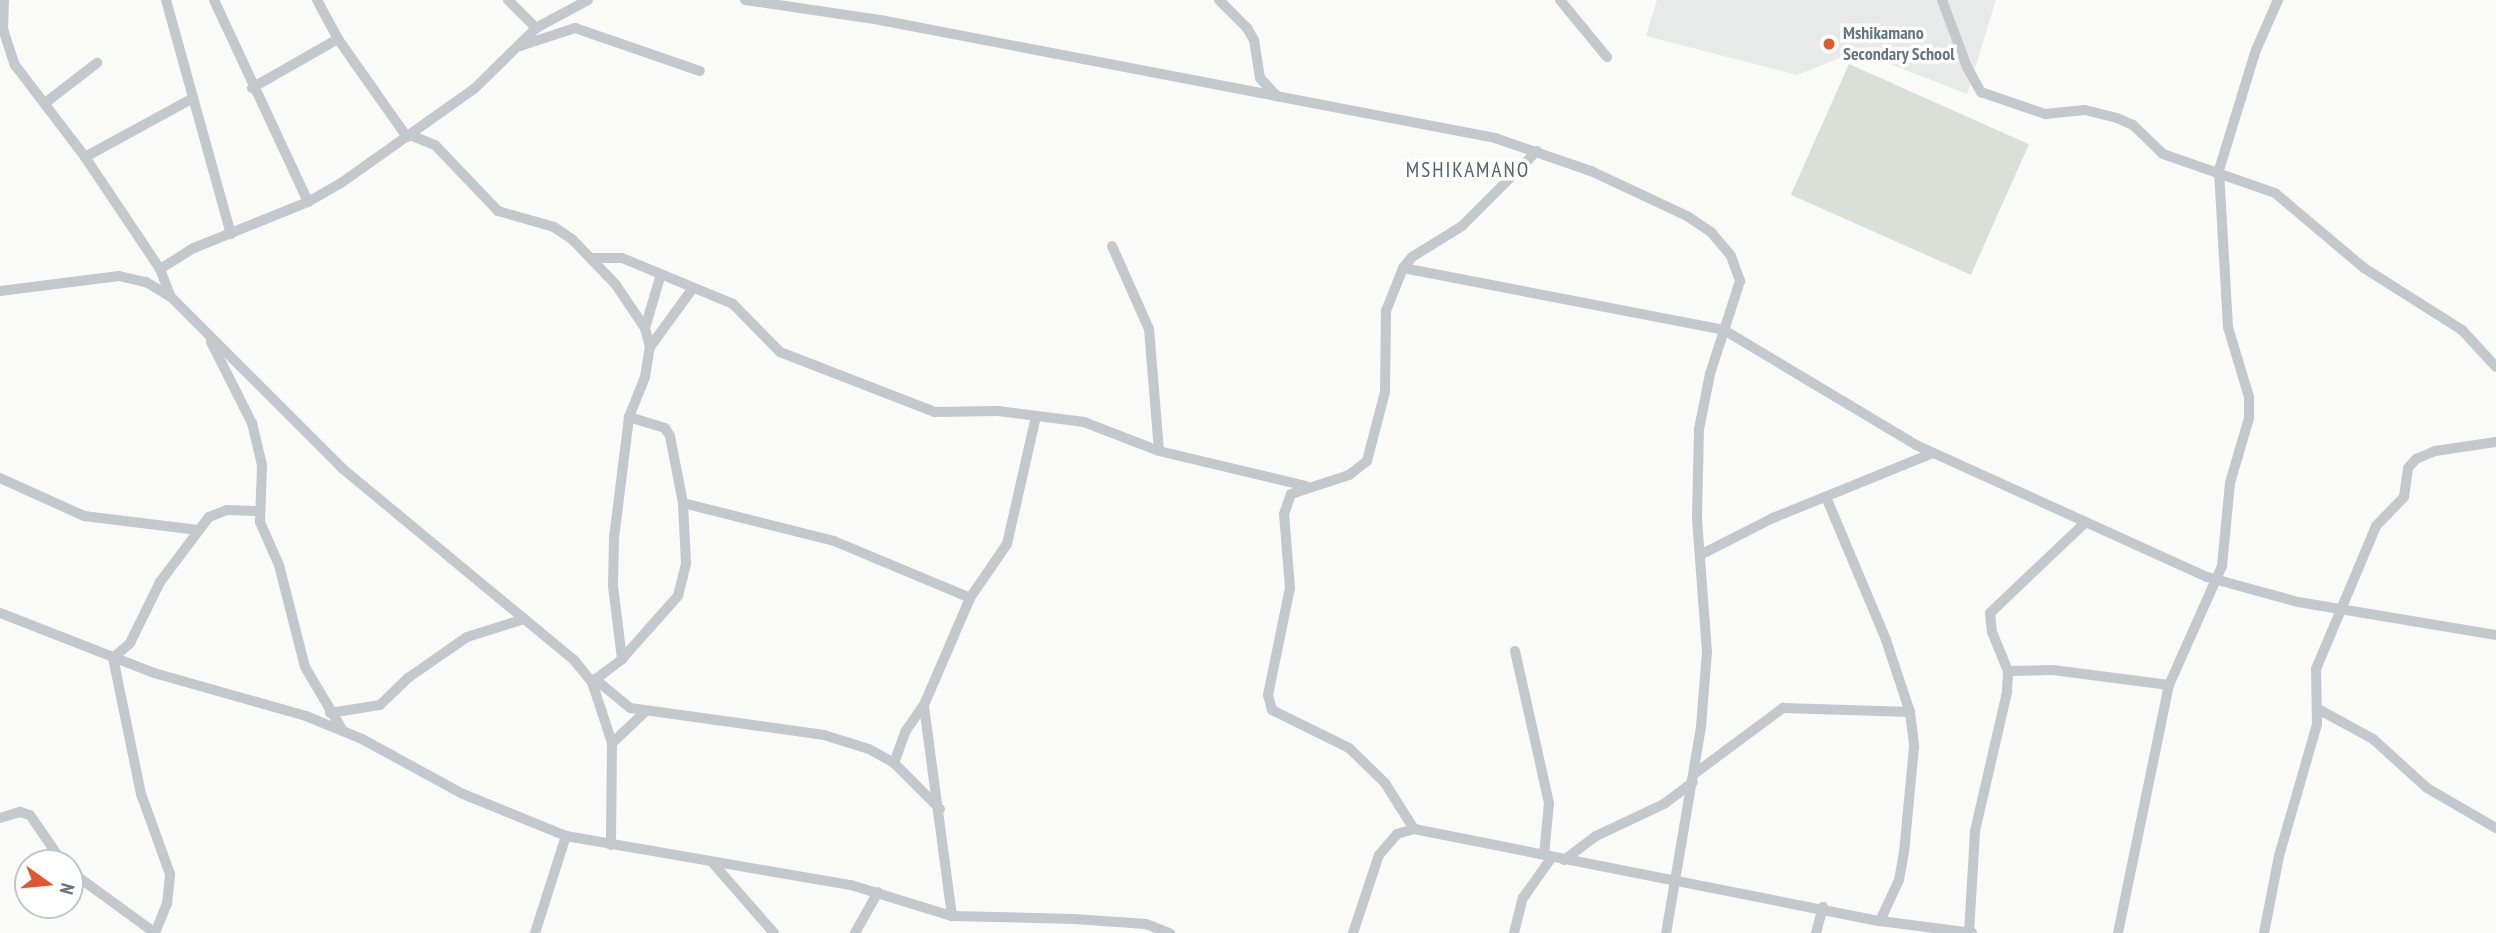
<!DOCTYPE html>
<style>
body{margin:0}
#map{position:relative;width:2496px;height:933px;overflow:hidden;background:#fafaf8;font-family:"PT Sans Narrow",sans-serif}
div>[style]{position:absolute}
.built>*{inset:0;background:#e8e9e9}
.green>*{inset:0;background:#dadfd7;transform-origin:0 0}
.street>*{height:10px;margin:-5px;padding:0 5px;transform-origin:5px;border-radius:5px;background:#c3c8cc}
.dots>*{width:19px;height:19px;translate:-50% -50%;box-sizing:border-box;border:4px solid #fff;border-radius:50%}
span{translate:-50% -50%;white-space:nowrap;text-align:center;line-height:1.15;-webkit-text-stroke:7px #fff;paint-order:stroke}
.poi-label{font-size:18px;color:#657683;font-weight:700}
.left{translate:0 -50%;text-align:left}
.quarter-label{font-size:21px;color:#57646e;letter-spacing:2px}
.north{position:absolute;left:14px;top:849px;width:70px;height:70px;box-sizing:border-box;background:#fff;border:2px solid #c1c8cd;border-radius:50%;rotate:105deg;font-size:19px;font-weight:700;line-height:28px;text-align:center;color:#657683}
.north::after{content:'';display:block;margin:auto;width:24px;height:32px;background:#e4572e;clip-path:polygon(50% 0,100% 100%,50% 72%,0 100%)}
</style>
<div id="map">
<div class="built">
<div style="clip-path:polygon(1657px 0,1996px 0,1967px 94px,1857px 51px,1797px 75px,1646px 36px)"></div>
</div>
<div class="green">
<div style="left:1849px;top:64px;width:197px;height:143px;rotate:24deg"></div>
</div>
<div class="street">
<div style="left:4px;top:0;width:29px;rotate:92deg"></div>
<div style="left:3px;top:29px;width:38px;rotate:72deg"></div>
<div style="left:15px;top:65px;width:116px;rotate:52.7deg"></div>
<div style="left:85px;top:157px;width:135px;rotate:56.2deg"></div>
<div style="left:160px;top:269px;width:30px;rotate:69deg"></div>
<div style="left:166px;top:0;width:243px;rotate:74.5deg"></div>
<div style="left:214px;top:0;width:223px;rotate:65deg"></div>
<div style="left:317px;top:0;width:44px;rotate:61.7deg"></div>
<div style="left:338px;top:39px;width:120px;rotate:54.9deg"></div>
<div style="left:508px;top:0;width:40px;rotate:45deg"></div>
<div style="left:745px;top:0;width:136px;rotate:8.4deg"></div>
<div style="left:880px;top:20px;width:626px;rotate:10.86deg"></div>
<div style="left:1495px;top:138px;width:102px;rotate:19deg"></div>
<div style="left:1591px;top:171px;width:106px;rotate:25.1deg"></div>
<div style="left:1687px;top:216px;width:29px;rotate:34deg"></div>
<div style="left:1711px;top:232px;width:31px;rotate:50deg"></div>
<div style="left:1731px;top:256px;width:27px;rotate:70deg"></div>
<div style="left:1740px;top:281px;width:98px;rotate:107.9deg"></div>
<div style="left:1710px;top:374px;width:56px;rotate:101.3deg"></div>
<div style="left:1699px;top:429px;width:90px;rotate:91.3deg"></div>
<div style="left:1697px;top:519px;width:133px;rotate:85.7deg"></div>
<div style="left:1707px;top:652px;width:75px;rotate:94.6deg"></div>
<div style="left:1701px;top:727px;width:209px;rotate:99.6deg"></div>
<div style="left:1219px;top:0;width:40px;rotate:45deg"></div>
<div style="left:1247px;top:28px;width:14px;rotate:60deg"></div>
<div style="left:1254px;top:40px;width:38px;rotate:81deg"></div>
<div style="left:1260px;top:78px;width:25px;rotate:47deg"></div>
<div style="left:1560px;top:0;width:74px;rotate:50.5deg"></div>
<div style="left:1942px;top:0;width:72px;rotate:69.5deg"></div>
<div style="left:1967px;top:67px;width:29px;rotate:61deg"></div>
<div style="left:1981px;top:92px;width:68px;rotate:19deg"></div>
<div style="left:2045px;top:114px;width:40px;rotate:-5.7deg"></div>
<div style="left:2085px;top:110px;width:33px;rotate:14deg"></div>
<div style="left:2117px;top:118px;width:17px;rotate:24deg"></div>
<div style="left:2133px;top:125px;width:42px;rotate:44deg"></div>
<div style="left:2163px;top:154px;width:119px;rotate:19.2deg"></div>
<div style="left:2275px;top:193px;width:116px;rotate:40.1deg"></div>
<div style="left:2364px;top:268px;width:116px;rotate:32.3deg"></div>
<div style="left:2462px;top:330px;width:50px;rotate:47.4deg"></div>
<div style="left:520px;top:46px;width:58px;rotate:-18.1deg"></div>
<div style="left:575px;top:28px;width:132px;rotate:19deg"></div>
<div style="left:252px;top:88px;width:99px;rotate:-29.7deg"></div>
<div style="left:45px;top:103px;width:66px;rotate:-37.6deg"></div>
<div style="left:410px;top:135px;width:27px;rotate:22deg"></div>
<div style="left:435px;top:145px;width:91px;rotate:46.3deg"></div>
<div style="left:498px;top:211px;width:58px;rotate:15.9deg"></div>
<div style="left:554px;top:227px;width:23px;rotate:34deg"></div>
<div style="left:573px;top:240px;width:62px;rotate:46.3deg"></div>
<div style="left:616px;top:285px;width:52px;rotate:56deg"></div>
<div style="left:85px;top:157px;width:123px;rotate:-28.6deg"></div>
<div style="left:1112px;top:246px;width:91px;rotate:66deg"></div>
<div style="left:1149px;top:329px;width:122px;rotate:85.3deg"></div>
<div style="left:592px;top:258px;width:30px"></div>
<div style="left:622px;top:258px;width:120px;rotate:22.5deg"></div>
<div style="left:733px;top:304px;width:67px;rotate:45.6deg"></div>
<div style="left:780px;top:352px;width:166px;rotate:21.2deg"></div>
<div style="left:935px;top:412px;width:63px;rotate:-0.9deg"></div>
<div style="left:998px;top:411px;width:87px;rotate:7.3deg"></div>
<div style="left:1084px;top:422px;width:80px;rotate:21.1deg"></div>
<div style="left:1159px;top:451px;width:151px;rotate:13.4deg"></div>
<div style="left:1403px;top:268px;width:327px;rotate:10.9deg"></div>
<div style="left:1724px;top:330px;width:224px;rotate:30.9deg"></div>
<div style="left:1916px;top:445px;width:320px;rotate:24.4deg"></div>
<div style="left:2207px;top:577px;width:94px;rotate:15.4deg"></div>
<div style="left:2298px;top:602px;width:201px;rotate:9.5deg"></div>
<div style="left:160px;top:269px;width:40px;rotate:-32deg"></div>
<div style="left:194px;top:248px;width:123px;rotate:-22deg"></div>
<div style="left:308px;top:202px;width:38px;rotate:-30deg"></div>
<div style="left:341px;top:183px;width:163px;rotate:-35.3deg"></div>
<div style="left:474px;top:89px;width:87px;rotate:-44.5deg"></div>
<div style="left:536px;top:28px;width:59px;rotate:-28.3deg"></div>
<div style="left:0;top:291px;width:120px;rotate:-7.2deg"></div>
<div style="left:119px;top:276px;width:28px;rotate:13deg"></div>
<div style="left:146px;top:282px;width:29px;rotate:31deg"></div>
<div style="left:171px;top:297px;width:243px;rotate:45deg"></div>
<div style="left:343px;top:469px;width:300px;rotate:39.6deg"></div>
<div style="left:574px;top:660px;width:28px;rotate:51deg"></div>
<div style="left:592px;top:682px;width:64px;rotate:71.8deg"></div>
<div style="left:612px;top:743px;width:102px;rotate:90.6deg"></div>
<div style="left:211px;top:342px;width:91px;rotate:63.2deg"></div>
<div style="left:252px;top:423px;width:43px;rotate:76.6deg"></div>
<div style="left:262px;top:465px;width:57px;rotate:92deg"></div>
<div style="left:260px;top:522px;width:47px;rotate:66.2deg"></div>
<div style="left:279px;top:565px;width:105px;rotate:75.7deg"></div>
<div style="left:305px;top:667px;width:74px;rotate:59.3deg"></div>
<div style="left:650px;top:347px;width:73px;rotate:-53.9deg"></div>
<div style="left:0;top:478px;width:92px;rotate:24.3deg"></div>
<div style="left:84px;top:516px;width:115px;rotate:7deg"></div>
<div style="left:1826px;top:497px;width:155px;rotate:67.2deg"></div>
<div style="left:1886px;top:640px;width:76px;rotate:71.6deg"></div>
<div style="left:1910px;top:712px;width:35px;rotate:83deg"></div>
<div style="left:1914px;top:747px;width:105px;rotate:95.4deg"></div>
<div style="left:1904px;top:852px;width:28px;rotate:100deg"></div>
<div style="left:1899px;top:880px;width:45px;rotate:114.9deg"></div>
<div style="left:683px;top:503px;width:156px;rotate:14.1deg"></div>
<div style="left:834px;top:541px;width:147px;rotate:22.7deg"></div>
<div style="left:1700px;top:555px;width:82px;rotate:-26.9deg"></div>
<div style="left:1773px;top:518px;width:173px;rotate:-22.1deg"></div>
<div style="left:0;top:613px;width:165px;rotate:21.3deg"></div>
<div style="left:154px;top:673px;width:158px;rotate:15.8deg"></div>
<div style="left:306px;top:716px;width:61px;rotate:22.3deg"></div>
<div style="left:362px;top:739px;width:115px;rotate:28.6deg"></div>
<div style="left:463px;top:794px;width:111px;rotate:22.2deg"></div>
<div style="left:566px;top:836px;width:289px;rotate:9.8deg"></div>
<div style="left:851px;top:885px;width:106px;rotate:17.1deg"></div>
<div style="left:952px;top:916px;width:122px;rotate:1.4deg"></div>
<div style="left:1074px;top:919px;width:72px;rotate:4deg"></div>
<div style="left:1146px;top:924px;width:26px;rotate:21deg"></div>
<div style="left:1515px;top:651px;width:156px;rotate:77.4deg"></div>
<div style="left:1549px;top:803px;width:52px;rotate:95.5deg"></div>
<div style="left:622px;top:659px;width:74px;rotate:-97deg"></div>
<div style="left:613px;top:586px;width:48px;rotate:-88.8deg"></div>
<div style="left:614px;top:538px;width:122px;rotate:-82.9deg"></div>
<div style="left:629px;top:417px;width:43px;rotate:-68.2deg"></div>
<div style="left:645px;top:377px;width:30px;rotate:-81deg"></div>
<div style="left:650px;top:347px;width:20px;rotate:-105deg"></div>
<div style="left:645px;top:328px;width:56px;rotate:-73.5deg"></div>
<div style="left:2008px;top:671px;width:45px;rotate:-1.3deg"></div>
<div style="left:2053px;top:670px;width:117px;rotate:7.4deg"></div>
<div style="left:595px;top:679px;width:45px;rotate:39.6deg"></div>
<div style="left:630px;top:708px;width:196px;rotate:7.9deg"></div>
<div style="left:824px;top:735px;width:47px;rotate:17.3deg"></div>
<div style="left:869px;top:749px;width:29px;rotate:29deg"></div>
<div style="left:894px;top:763px;width:65px;rotate:45deg"></div>
<div style="left:592px;top:682px;width:38px;rotate:-37deg"></div>
<div style="left:622px;top:659px;width:84px;rotate:-48.4deg"></div>
<div style="left:678px;top:596px;width:34px;rotate:-76deg"></div>
<div style="left:686px;top:563px;width:60px;rotate:-92.9deg"></div>
<div style="left:683px;top:503px;width:68px;rotate:-101deg"></div>
<div style="left:670px;top:436px;width:9px;rotate:-122deg"></div>
<div style="left:665px;top:428px;width:38px;rotate:-163deg"></div>
<div style="left:2318px;top:709px;width:63px;rotate:28.6deg"></div>
<div style="left:2373px;top:739px;width:73px;rotate:42.2deg"></div>
<div style="left:2427px;top:788px;width:80px;rotate:30.1deg"></div>
<div style="left:330px;top:713px;width:51px;rotate:-9.1deg"></div>
<div style="left:380px;top:705px;width:39px;rotate:-44deg"></div>
<div style="left:408px;top:678px;width:72px;rotate:-34.8deg"></div>
<div style="left:467px;top:637px;width:60px;rotate:-17.5deg"></div>
<div style="left:612px;top:743px;width:47px;rotate:-43.3deg"></div>
<div style="left:894px;top:763px;width:33px;rotate:-70deg"></div>
<div style="left:905px;top:732px;width:33px;rotate:-55deg"></div>
<div style="left:1694px;top:774px;width:111px;rotate:-36.6deg"></div>
<div style="left:1783px;top:708px;width:127px;rotate:1.8deg"></div>
<div style="left:0;top:818px;width:21px;rotate:-17deg"></div>
<div style="left:20px;top:812px;width:10px;rotate:17deg"></div>
<div style="left:30px;top:815px;width:58px;rotate:55.5deg"></div>
<div style="left:1414px;top:829px;width:54px;rotate:-122.2deg"></div>
<div style="left:1385px;top:783px;width:50px;rotate:-135.8deg"></div>
<div style="left:1349px;top:748px;width:86px;rotate:-153.7deg"></div>
<div style="left:1272px;top:710px;width:16px;rotate:-105deg"></div>
<div style="left:1268px;top:695px;width:109px;rotate:-78.4deg"></div>
<div style="left:1290px;top:588px;width:74px;rotate:-94.6deg"></div>
<div style="left:1284px;top:514px;width:21px;rotate:-71deg"></div>
<div style="left:1291px;top:494px;width:61px;rotate:-18.1deg"></div>
<div style="left:1349px;top:475px;width:23px;rotate:-38deg"></div>
<div style="left:1367px;top:461px;width:71px;rotate:-75.4deg"></div>
<div style="left:1385px;top:392px;width:81px;rotate:-89.3deg"></div>
<div style="left:1386px;top:311px;width:46px;rotate:-68.4deg"></div>
<div style="left:1403px;top:268px;width:14px;rotate:-51deg"></div>
<div style="left:1412px;top:257px;width:59px;rotate:-31.8deg"></div>
<div style="left:1462px;top:226px;width:106px;rotate:-45deg"></div>
<div style="left:1564px;top:860px;width:40px;rotate:-37deg"></div>
<div style="left:1596px;top:836px;width:75px;rotate:-25.2deg"></div>
<div style="left:1664px;top:804px;width:36px;rotate:-37deg"></div>
<div style="left:712px;top:862px;width:94px;rotate:48.9deg"></div>
<div style="left:70px;top:871px;width:105px;rotate:36.1deg"></div>
<div style="left:952px;top:916px;width:213px;rotate:-97.6deg"></div>
<div style="left:924px;top:705px;width:116px;rotate:-66.7deg"></div>
<div style="left:970px;top:598px;width:65px;rotate:-55.6deg"></div>
<div style="left:1007px;top:544px;width:131px;rotate:-77.2deg"></div>
<div style="left:155px;top:933px;width:31px;rotate:-68deg"></div>
<div style="left:167px;top:904px;width:30px;rotate:-84deg"></div>
<div style="left:170px;top:874px;width:85px;rotate:-109.9deg"></div>
<div style="left:141px;top:794px;width:139px;rotate:-101.6deg"></div>
<div style="left:113px;top:658px;width:23px;rotate:-41deg"></div>
<div style="left:130px;top:643px;width:68px;rotate:-63.8deg"></div>
<div style="left:160px;top:582px;width:81px;rotate:-53deg"></div>
<div style="left:209px;top:517px;width:19px;rotate:-21deg"></div>
<div style="left:227px;top:510px;width:33px;rotate:2deg"></div>
<div style="left:535px;top:933px;width:102px;rotate:-72.3deg"></div>
<div style="left:855px;top:933px;width:47px;rotate:-60.7deg"></div>
<div style="left:1353px;top:933px;width:82px;rotate:-71.6deg"></div>
<div style="left:1379px;top:855px;width:28px;rotate:-49deg"></div>
<div style="left:1397px;top:834px;width:18px;rotate:-16deg"></div>
<div style="left:1414px;top:829px;width:475px;rotate:11.2deg"></div>
<div style="left:1880px;top:921px;width:93px;rotate:7.4deg"></div>
<div style="left:1514px;top:933px;width:36px;rotate:-76deg"></div>
<div style="left:1523px;top:898px;width:50px;rotate:-54.7deg"></div>
<div style="left:1816px;top:933px;width:27px;rotate:-75deg"></div>
<div style="left:1969px;top:933px;width:102px;rotate:-86.6deg"></div>
<div style="left:1975px;top:831px;width:143px;rotate:-77deg"></div>
<div style="left:2007px;top:692px;width:21px;rotate:-87deg"></div>
<div style="left:2008px;top:671px;width:42px;rotate:-112.3deg"></div>
<div style="left:1992px;top:632px;width:19px;rotate:-96deg"></div>
<div style="left:1990px;top:613px;width:132px;rotate:-43.5deg"></div>
<div style="left:2118px;top:933px;width:253px;rotate:-78.4deg"></div>
<div style="left:2169px;top:685px;width:130px;rotate:-66deg"></div>
<div style="left:2222px;top:566px;width:83px;rotate:-84.5deg"></div>
<div style="left:2230px;top:483px;width:68px;rotate:-73.7deg"></div>
<div style="left:2249px;top:418px;width:21px;rotate:-90deg"></div>
<div style="left:2249px;top:397px;width:73px;rotate:-106.7deg"></div>
<div style="left:2228px;top:327px;width:157px;rotate:-93.3deg"></div>
<div style="left:2219px;top:170px;width:126px;rotate:-72.9deg"></div>
<div style="left:2256px;top:50px;width:55px;rotate:-66.3deg"></div>
<div style="left:2264px;top:933px;width:78px;rotate:-79deg"></div>
<div style="left:2279px;top:856px;width:137px;rotate:-73.9deg"></div>
<div style="left:2317px;top:724px;width:55px;rotate:-91deg"></div>
<div style="left:2316px;top:669px;width:155px;rotate:-67.2deg"></div>
<div style="left:2376px;top:526px;width:40px;rotate:-46deg"></div>
<div style="left:2404px;top:497px;width:29px;rotate:-82deg"></div>
<div style="left:2408px;top:468px;width:12px;rotate:-48deg"></div>
<div style="left:2416px;top:459px;width:21px;rotate:-23deg"></div>
<div style="left:2435px;top:451px;width:62px;rotate:-8.4deg"></div>
</div>
<div class="dots">
<div style="left:1829px;top:44px;background:#e4572e"></div>
</div>
<div class="poi-label">
<span class="left" style="left:1843px;top:44px">Mshikamano<br>Secondary School</span>
</div>
<div class="quarter-label">
<span style="left:1468px;top:170px">MSHIKAMANO</span>
</div>
<div class="north">N</div>
</div>
